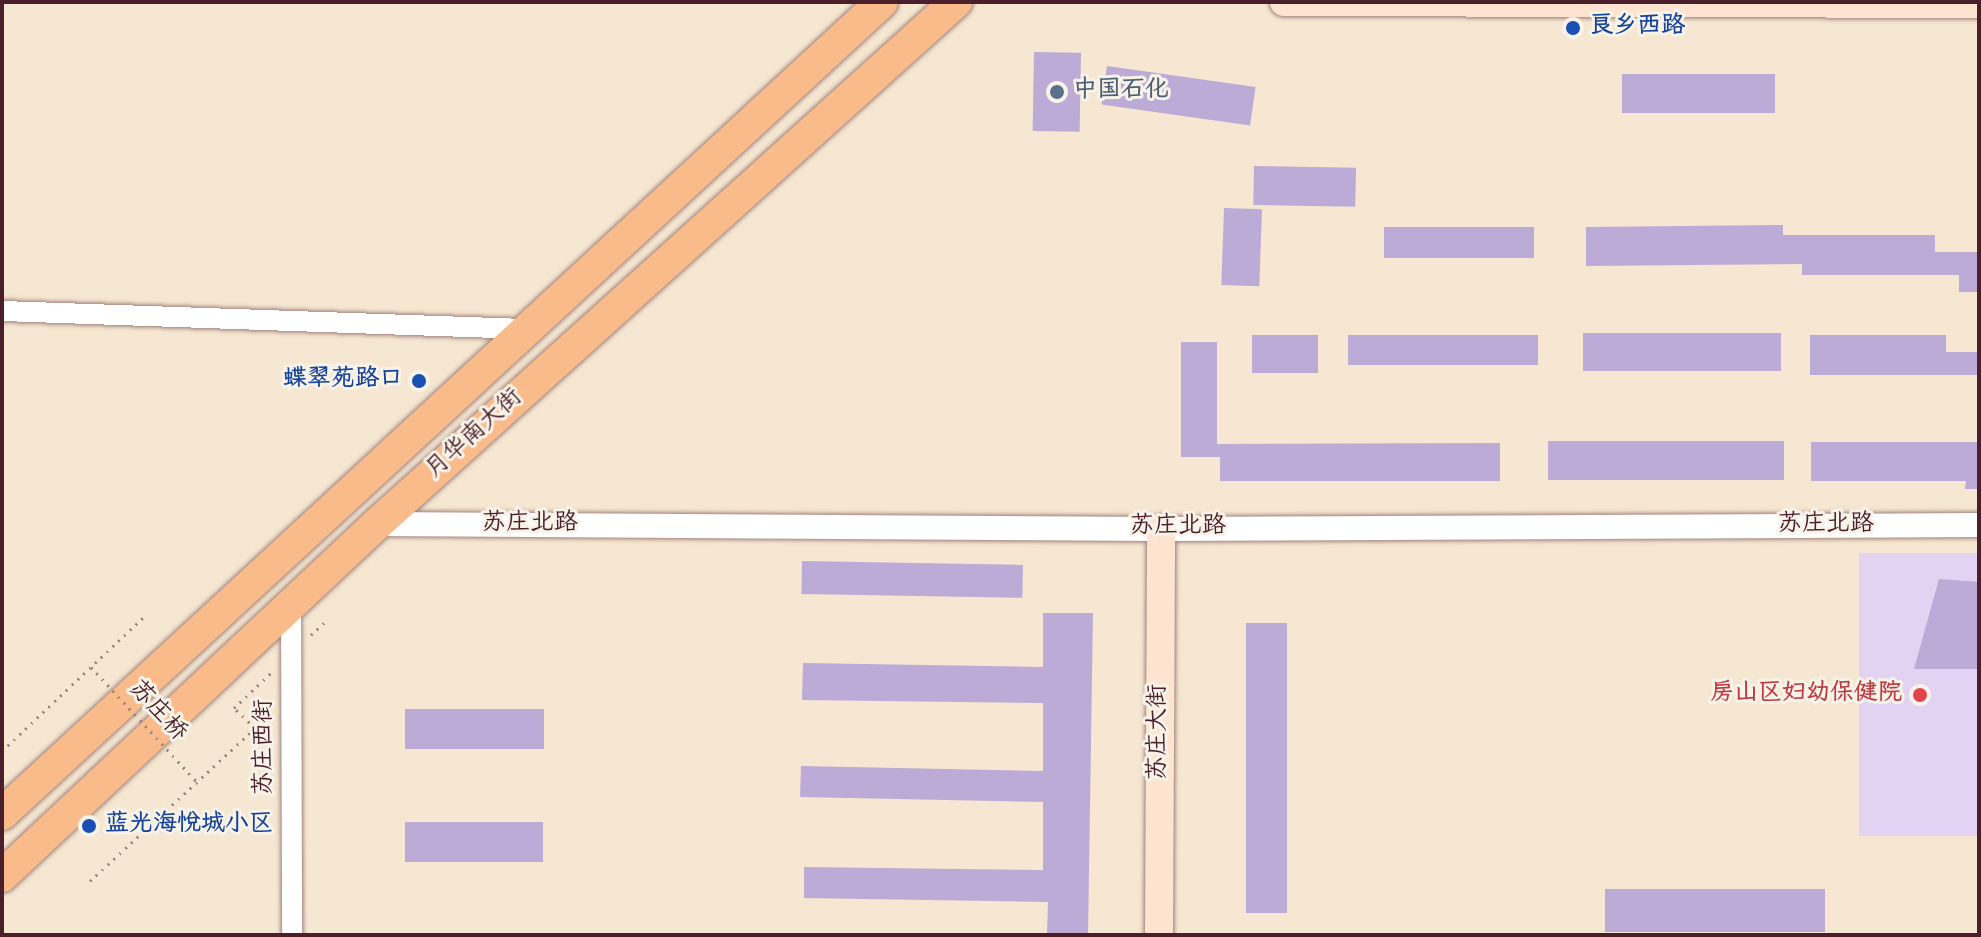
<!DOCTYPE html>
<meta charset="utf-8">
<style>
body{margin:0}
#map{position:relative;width:1981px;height:937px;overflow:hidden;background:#f6e7d2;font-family:"Gochi Hand","LXGW WenKai TC",sans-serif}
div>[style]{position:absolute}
.built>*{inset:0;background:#e3d3f2;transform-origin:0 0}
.building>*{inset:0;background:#bcabd6;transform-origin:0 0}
.path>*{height:3px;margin-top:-1.5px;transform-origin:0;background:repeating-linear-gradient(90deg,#a0837e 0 2px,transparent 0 8px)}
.roads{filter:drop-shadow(0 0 2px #a0837e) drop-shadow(0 0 2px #a0837e)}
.minor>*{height:20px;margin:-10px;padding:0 10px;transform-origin:10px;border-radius:10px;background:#fff}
.tertiary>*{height:24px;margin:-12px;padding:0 12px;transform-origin:12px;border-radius:12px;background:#fff}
.secondary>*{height:28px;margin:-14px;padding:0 14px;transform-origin:14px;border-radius:14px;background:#fde4d1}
.primary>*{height:32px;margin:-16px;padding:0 16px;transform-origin:16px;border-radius:16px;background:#fabb8b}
.path-bridge>*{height:3px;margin-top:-1.5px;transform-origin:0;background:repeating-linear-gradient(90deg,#a0837e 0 2px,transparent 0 8px)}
.dots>*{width:22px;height:22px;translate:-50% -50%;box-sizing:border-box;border:4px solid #f7f3e8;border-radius:50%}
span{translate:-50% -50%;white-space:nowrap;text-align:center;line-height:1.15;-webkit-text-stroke:6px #f7f3e8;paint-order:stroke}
.transit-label{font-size:24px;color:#164399;font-weight:700}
.left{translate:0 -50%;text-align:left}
.right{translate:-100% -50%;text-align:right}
.service-label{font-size:24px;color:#4e5e75;font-weight:700}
.street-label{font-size:24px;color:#4a1f2b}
.health-label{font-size:24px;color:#be3a42;font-weight:700}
.frame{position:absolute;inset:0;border:4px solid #4a1f2b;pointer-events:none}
</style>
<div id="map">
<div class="built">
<div style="left:1859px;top:553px;width:120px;height:283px"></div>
</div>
<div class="building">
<div style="left:1034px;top:52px;width:47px;height:79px;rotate:1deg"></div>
<div style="left:1107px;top:66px;width:150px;height:39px;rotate:8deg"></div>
<div style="left:1775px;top:74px;width:39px;height:153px;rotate:90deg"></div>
<div style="left:1254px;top:166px;width:102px;height:39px;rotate:1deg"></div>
<div style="left:1224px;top:208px;width:38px;height:77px;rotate:2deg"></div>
<div style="clip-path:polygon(1783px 225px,1783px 235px,1935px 235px,1935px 252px,1979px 252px,1979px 292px,1959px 292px,1959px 275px,1802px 275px,1802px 264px,1586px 266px,1586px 227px)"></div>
<div style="left:1384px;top:227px;width:150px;height:31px"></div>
<div style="left:1781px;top:333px;width:38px;height:198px;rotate:90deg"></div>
<div style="left:1318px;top:335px;width:38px;height:66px;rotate:90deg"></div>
<div style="left:1348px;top:335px;width:190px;height:30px"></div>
<div style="clip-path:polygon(1810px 335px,1946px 335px,1946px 352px,1979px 352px,1979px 375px,1810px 375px)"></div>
<div style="clip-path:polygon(1181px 342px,1217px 342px,1217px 444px,1500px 443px,1500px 481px,1220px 481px,1220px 457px,1181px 457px)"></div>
<div style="left:1548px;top:441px;width:236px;height:39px"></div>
<div style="clip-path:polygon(1811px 442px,1979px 442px,1979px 489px,1965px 489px,1966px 481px,1811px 481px)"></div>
<div style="left:802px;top:561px;width:221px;height:33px;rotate:1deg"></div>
<div style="clip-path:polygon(1939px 579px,1979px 582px,1979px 669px,1914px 669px)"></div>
<div style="clip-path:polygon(1043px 613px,1093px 613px,1088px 935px,1047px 935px,1048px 902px,804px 898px,804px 867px,1043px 870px,1043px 802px,800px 797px,801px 766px,1043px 771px,1043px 703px,802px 700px,803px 663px,1043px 667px)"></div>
<div style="left:1246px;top:623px;width:41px;height:290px"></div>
<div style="left:544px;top:709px;width:40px;height:139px;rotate:90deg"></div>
<div style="left:405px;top:822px;width:138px;height:40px"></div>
<div style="left:1605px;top:889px;width:220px;height:43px"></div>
</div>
<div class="path">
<div style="left:311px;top:635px;width:22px;rotate:-43deg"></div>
<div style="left:2px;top:751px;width:199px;rotate:-43.4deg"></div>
<div style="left:90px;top:881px;width:225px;rotate:-42.8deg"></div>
<div style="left:255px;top:728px;width:29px;rotate:-136deg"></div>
<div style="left:234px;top:708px;width:55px;rotate:-43.5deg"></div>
</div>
<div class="roads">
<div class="minor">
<div style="left:2px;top:311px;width:524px;rotate:1.97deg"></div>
<div style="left:291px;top:606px;width:329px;rotate:89.8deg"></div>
</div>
<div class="tertiary">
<div style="left:377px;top:524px;width:784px;rotate:0.37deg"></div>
<div style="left:1161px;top:529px;width:818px;rotate:-0.28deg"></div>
</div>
<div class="secondary">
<div style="left:1284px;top:2px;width:695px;rotate:0.16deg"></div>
<div style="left:1159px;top:935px;width:406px;rotate:-89.7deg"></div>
</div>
<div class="primary">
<div style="left:2px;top:814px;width:1197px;rotate:-42.7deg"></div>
<div style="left:2px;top:876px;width:514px;rotate:-43.19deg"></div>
<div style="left:377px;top:524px;width:780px;rotate:-42.04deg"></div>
</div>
</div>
<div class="path-bridge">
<div style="left:91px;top:667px;width:156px;rotate:47.3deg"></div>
</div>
<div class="dots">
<div style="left:1573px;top:28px;background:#1a4fb4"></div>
<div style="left:1057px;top:92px;background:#5c6f8a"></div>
<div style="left:419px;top:381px;background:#1a4fb4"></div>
<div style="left:1920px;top:695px;background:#e0444e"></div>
<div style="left:89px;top:826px;background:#1a4fb4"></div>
</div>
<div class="transit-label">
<span class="left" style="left:1589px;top:28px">良乡西路</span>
<span class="right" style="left:403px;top:381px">蝶翠苑路口</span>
<span class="left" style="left:105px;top:826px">蓝光海悦城小区</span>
</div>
<div class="service-label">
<span class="left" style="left:1073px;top:92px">中国石化</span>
</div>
<div class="street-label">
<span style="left:475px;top:435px;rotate:-42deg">月华南大街</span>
<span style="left:530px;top:525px">苏庄北路</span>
<span style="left:1826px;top:526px">苏庄北路</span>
<span style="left:1178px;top:528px">苏庄北路</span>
<span style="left:157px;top:712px;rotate:47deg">苏庄桥</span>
<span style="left:1160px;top:732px;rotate:-90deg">苏庄大街</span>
<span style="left:266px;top:747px;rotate:-90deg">苏庄西街</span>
</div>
<div class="health-label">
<span class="right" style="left:1902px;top:695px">房山区妇幼保健院</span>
</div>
<div class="frame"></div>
</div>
